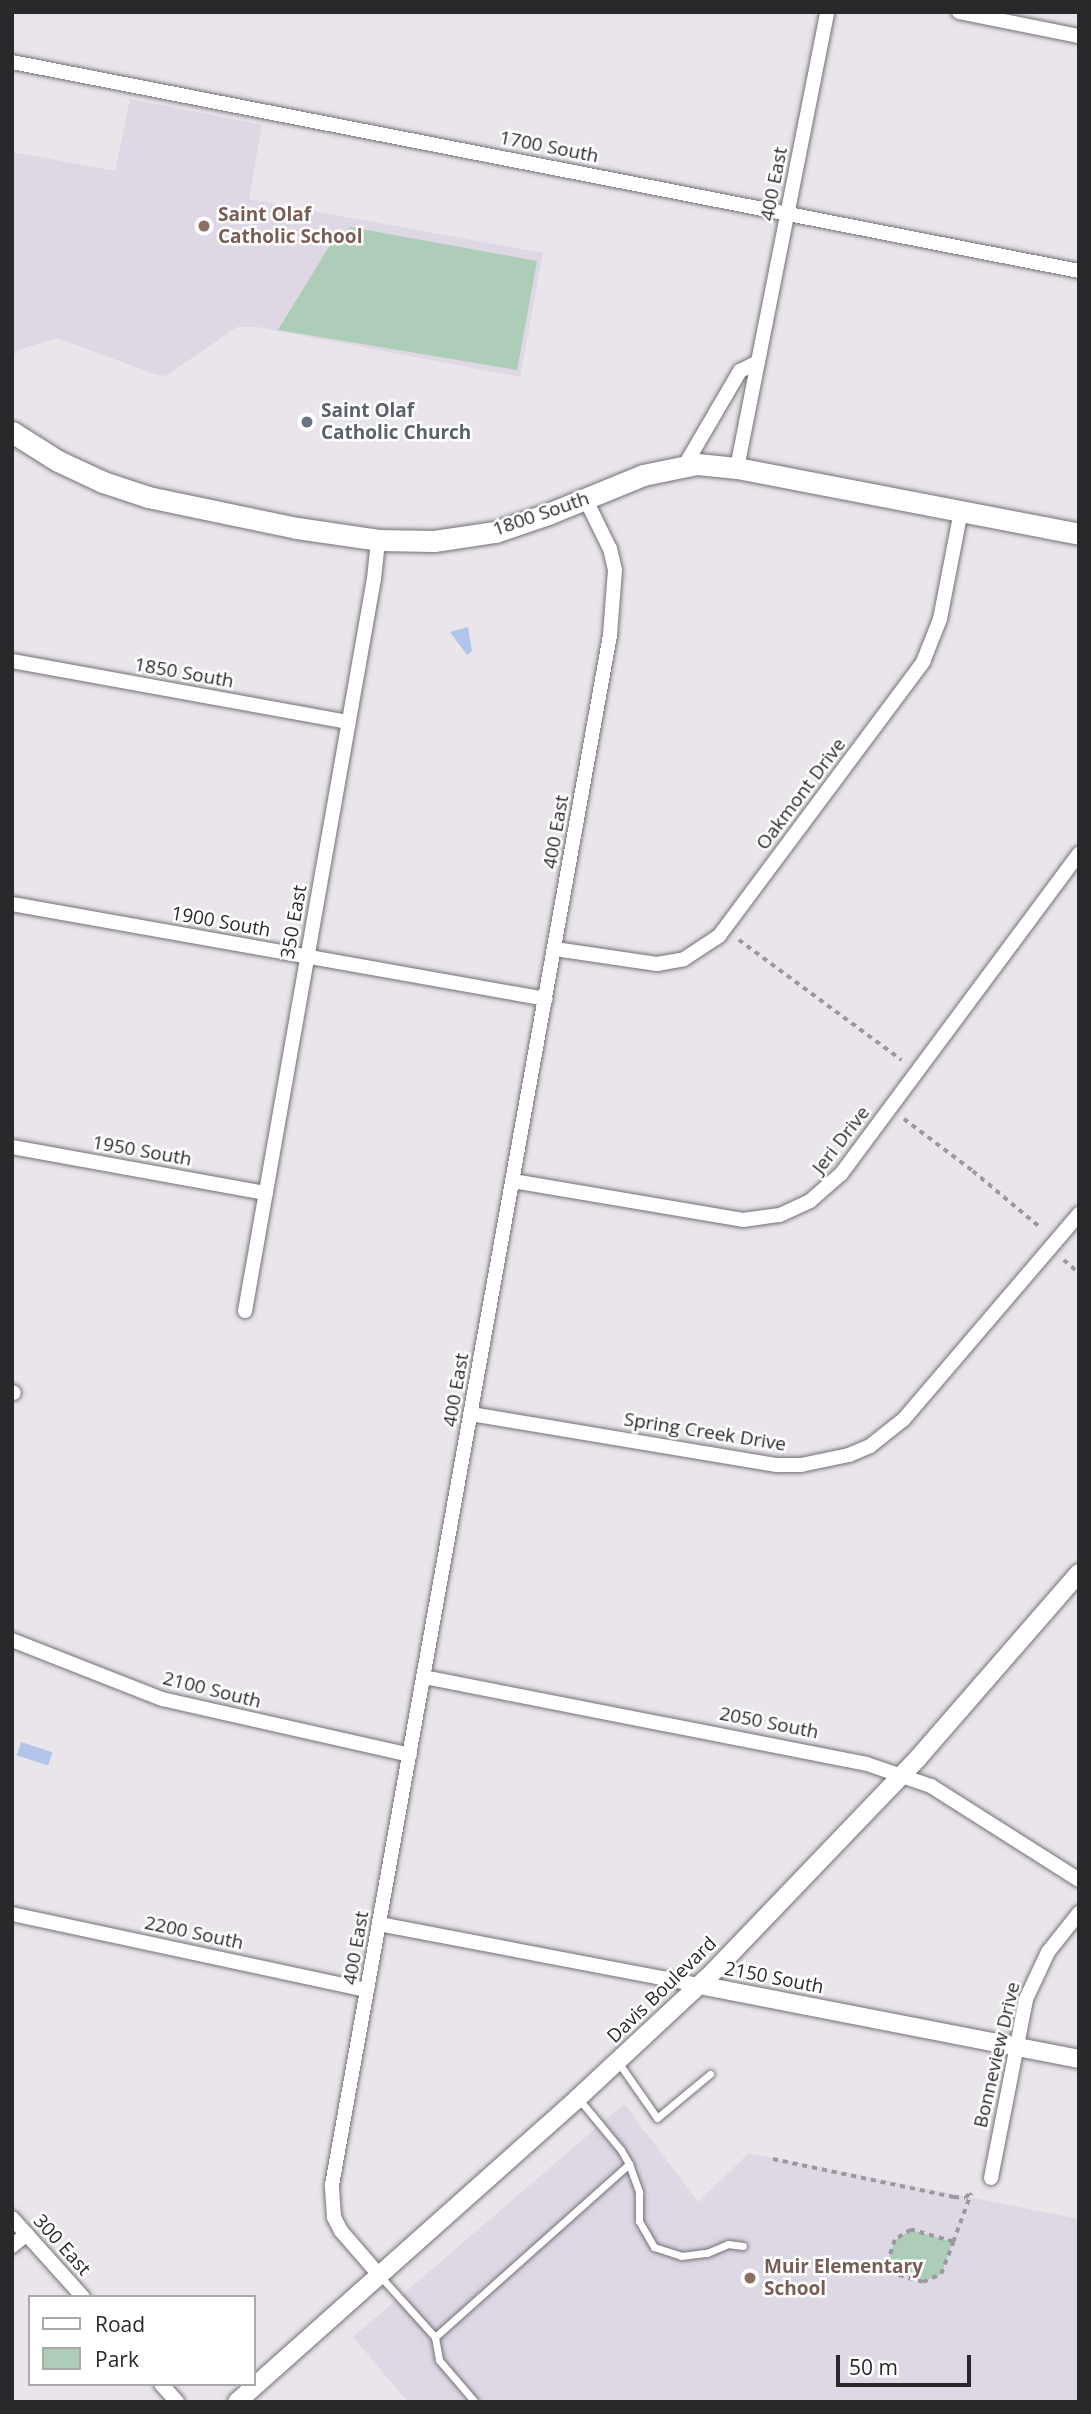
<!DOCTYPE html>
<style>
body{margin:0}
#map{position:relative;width:1091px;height:2414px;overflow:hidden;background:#e9e5eb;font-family:"Open Sans",sans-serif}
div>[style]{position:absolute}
.built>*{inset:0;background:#ded7e4}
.green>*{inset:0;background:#aecdb8}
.water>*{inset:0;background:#b1c4e9;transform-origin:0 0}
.path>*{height:3.5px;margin-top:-1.75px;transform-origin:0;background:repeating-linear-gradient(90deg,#9c999e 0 5px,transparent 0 10px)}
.roads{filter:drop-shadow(0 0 2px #747176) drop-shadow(0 0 2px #747176)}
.service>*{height:7px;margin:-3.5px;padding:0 3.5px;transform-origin:3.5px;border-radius:3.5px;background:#fff}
.minor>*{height:14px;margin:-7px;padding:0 7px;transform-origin:7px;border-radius:7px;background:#fff}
.tertiary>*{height:18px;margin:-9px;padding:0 9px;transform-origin:9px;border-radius:9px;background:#fff}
.secondary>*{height:21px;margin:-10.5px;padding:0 10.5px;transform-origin:10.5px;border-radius:10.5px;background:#fff}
.dots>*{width:19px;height:19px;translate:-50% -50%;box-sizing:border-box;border:4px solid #fff;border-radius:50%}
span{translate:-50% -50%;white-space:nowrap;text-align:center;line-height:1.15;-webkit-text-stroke:5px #fff;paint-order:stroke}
.street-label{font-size:19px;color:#29282a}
.education-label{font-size:19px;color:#785e54;font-weight:700}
.left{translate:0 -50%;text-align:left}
.worship-label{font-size:19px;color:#5b616d;font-weight:700}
.frame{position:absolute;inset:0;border:14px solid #29282a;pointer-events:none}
.legend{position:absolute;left:28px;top:2295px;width:228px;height:91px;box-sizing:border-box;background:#fff;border:2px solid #a9a9aa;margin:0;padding:9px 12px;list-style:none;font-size:21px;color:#29282a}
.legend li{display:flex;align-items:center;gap:14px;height:35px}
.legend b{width:35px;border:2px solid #a9a9aa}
.scale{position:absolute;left:836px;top:2355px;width:135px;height:32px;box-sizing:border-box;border:4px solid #29282a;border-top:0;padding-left:9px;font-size:21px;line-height:24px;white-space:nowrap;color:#29282a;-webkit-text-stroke:5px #fff;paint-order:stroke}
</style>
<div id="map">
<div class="built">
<div style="clip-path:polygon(130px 99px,262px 125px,249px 199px,543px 253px,520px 377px,257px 327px,237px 327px,167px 375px,160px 376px,57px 338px,24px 348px,12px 355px,12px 152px,115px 171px)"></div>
<div style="clip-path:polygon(624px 2104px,698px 2202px,749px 2153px,1079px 2219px,1079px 2402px,408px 2402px,353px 2337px)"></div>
</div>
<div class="green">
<div style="clip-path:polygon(350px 227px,537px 261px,517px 370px,278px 330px,328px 248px)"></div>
<div style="clip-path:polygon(911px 2230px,953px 2242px,941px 2274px,923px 2282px,897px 2272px,889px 2258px,895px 2240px)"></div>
</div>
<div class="water">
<div style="clip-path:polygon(468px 627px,472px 651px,467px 655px,450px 632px)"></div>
<div style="left:21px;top:1742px;width:33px;height:14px;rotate:18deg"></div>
</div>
<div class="path">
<div style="left:739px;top:940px;width:202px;rotate:36.4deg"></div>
<div style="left:904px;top:1119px;width:86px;rotate:37deg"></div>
<div style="left:973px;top:1171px;width:89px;rotate:40deg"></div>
<div style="left:1064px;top:1260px;width:20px;rotate:41deg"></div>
<div style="left:773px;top:2159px;width:185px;rotate:11.9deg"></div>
<div style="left:954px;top:2197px;width:11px;rotate:5deg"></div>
<div style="left:965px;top:2198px;width:6px;rotate:-45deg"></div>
<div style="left:953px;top:2242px;width:44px;rotate:-164.1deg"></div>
<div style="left:911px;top:2230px;width:19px;rotate:148deg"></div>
<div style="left:895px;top:2240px;width:19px;rotate:108deg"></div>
<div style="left:889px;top:2258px;width:20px;rotate:60deg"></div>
<div style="left:899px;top:2275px;width:25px;rotate:16deg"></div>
<div style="left:923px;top:2282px;width:20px;rotate:-24deg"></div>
<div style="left:941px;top:2274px;width:34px;rotate:-69deg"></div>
<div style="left:953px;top:2242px;width:52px;rotate:-69.8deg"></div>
</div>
<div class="roads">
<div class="service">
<div style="left:618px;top:2062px;width:68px;rotate:55.1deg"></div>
<div style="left:657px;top:2118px;width:69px;rotate:-39.7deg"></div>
<div style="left:578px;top:2098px;width:67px;rotate:50.4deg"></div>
<div style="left:621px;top:2150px;width:16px;rotate:60deg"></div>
<div style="left:629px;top:2164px;width:30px;rotate:70deg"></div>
<div style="left:639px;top:2192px;width:29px;rotate:90deg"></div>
<div style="left:639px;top:2221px;width:30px;rotate:60deg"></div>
<div style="left:654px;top:2247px;width:28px;rotate:18deg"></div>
<div style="left:681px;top:2256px;width:26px;rotate:-7deg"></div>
<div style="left:707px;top:2253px;width:23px;rotate:-23deg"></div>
<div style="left:728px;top:2244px;width:15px;rotate:8deg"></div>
<div style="left:380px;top:2276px;width:82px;rotate:48deg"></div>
<div style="left:435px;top:2337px;width:23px;rotate:80deg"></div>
<div style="left:439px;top:2360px;width:55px;rotate:49.4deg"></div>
<div style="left:435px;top:2337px;width:260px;rotate:-41.7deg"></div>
</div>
<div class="minor">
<div style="left:959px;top:12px;width:122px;rotate:11.3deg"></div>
<div style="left:12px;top:62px;width:1087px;rotate:11.08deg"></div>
<div style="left:685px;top:465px;width:109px;rotate:-59.7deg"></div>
<div style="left:740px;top:371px;width:20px;rotate:-27deg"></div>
<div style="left:737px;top:468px;width:465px;rotate:-78.8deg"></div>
<div style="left:12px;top:661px;width:342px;rotate:10.3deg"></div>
<div style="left:12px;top:904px;width:542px;rotate:10.09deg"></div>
<div style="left:555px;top:949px;width:103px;rotate:8.4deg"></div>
<div style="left:657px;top:964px;width:27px;rotate:-10deg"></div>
<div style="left:684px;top:959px;width:42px;rotate:-33.3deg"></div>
<div style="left:719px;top:936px;width:342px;rotate:-53.3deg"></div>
<div style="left:923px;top:662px;width:46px;rotate:-68.4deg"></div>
<div style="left:940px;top:619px;width:110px;rotate:-79deg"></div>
<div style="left:12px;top:1147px;width:258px;rotate:10.3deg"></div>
<div style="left:513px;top:1181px;width:233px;rotate:9.6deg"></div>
<div style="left:743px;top:1220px;width:37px;rotate:-8deg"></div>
<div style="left:780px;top:1215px;width:33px;rotate:-25deg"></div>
<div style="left:810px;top:1201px;width:41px;rotate:-41.1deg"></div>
<div style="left:841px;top:1174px;width:399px;rotate:-53.4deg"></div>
<div style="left:245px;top:1311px;width:743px;rotate:-80.01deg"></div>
<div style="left:374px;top:579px;width:39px;rotate:-84deg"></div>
<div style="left:12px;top:1392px;width:2px;rotate:27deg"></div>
<div style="left:471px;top:1414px;width:310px;rotate:9.5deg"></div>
<div style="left:777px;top:1465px;width:24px"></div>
<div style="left:801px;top:1465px;width:49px;rotate:-11.8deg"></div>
<div style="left:849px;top:1455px;width:23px;rotate:-23deg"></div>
<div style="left:870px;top:1446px;width:43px;rotate:-38.5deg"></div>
<div style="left:904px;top:1419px;width:270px;rotate:-49.5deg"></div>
<div style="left:12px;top:1640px;width:161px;rotate:21.5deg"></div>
<div style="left:162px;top:1699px;width:254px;rotate:12.7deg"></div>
<div style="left:424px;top:1677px;width:451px;rotate:11.1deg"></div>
<div style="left:867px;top:1764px;width:68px;rotate:19deg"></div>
<div style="left:931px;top:1786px;width:175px;rotate:32.4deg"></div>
<div style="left:12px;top:1914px;width:363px;rotate:12.1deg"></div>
<div style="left:379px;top:1924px;width:326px;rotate:10.8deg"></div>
<div style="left:991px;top:2178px;width:182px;rotate:-78.9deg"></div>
<div style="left:1026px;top:1999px;width:52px;rotate:-64.9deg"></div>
<div style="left:1048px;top:1952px;width:50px;rotate:-51.5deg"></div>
<div style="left:12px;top:2218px;width:106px;rotate:48.1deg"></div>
<div style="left:12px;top:2246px;width:19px;rotate:-39deg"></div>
<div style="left:380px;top:2276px;width:60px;rotate:-130.9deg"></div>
<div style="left:341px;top:2231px;width:16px;rotate:-117deg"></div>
<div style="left:334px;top:2217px;width:32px;rotate:-94deg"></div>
<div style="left:332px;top:2185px;width:1575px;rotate:-79.83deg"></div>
<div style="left:610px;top:635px;width:65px;rotate:-85.6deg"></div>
<div style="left:615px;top:570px;width:22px;rotate:-103deg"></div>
<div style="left:610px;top:549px;width:55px;rotate:-116.1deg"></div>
<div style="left:161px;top:2384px;width:24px;rotate:48deg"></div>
</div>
<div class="tertiary">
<div style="left:699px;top:1985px;width:387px;rotate:11deg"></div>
<div style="left:237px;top:2402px;width:457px;rotate:-41.7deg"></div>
<div style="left:578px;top:2098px;width:186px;rotate:-43deg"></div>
<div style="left:714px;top:1971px;width:295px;rotate:-46.2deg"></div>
<div style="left:918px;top:1758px;width:245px;rotate:-49deg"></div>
</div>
<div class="secondary">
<div style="left:12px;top:432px;width:54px;rotate:32.2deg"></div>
<div style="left:58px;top:461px;width:50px;rotate:25deg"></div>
<div style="left:103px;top:482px;width:47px;rotate:18.4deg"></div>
<div style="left:148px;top:497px;width:152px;rotate:11.8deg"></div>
<div style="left:297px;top:528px;width:82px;rotate:8.4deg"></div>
<div style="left:378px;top:540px;width:56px;rotate:1deg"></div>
<div style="left:434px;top:541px;width:62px;rotate:-8.4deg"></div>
<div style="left:495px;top:532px;width:56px;rotate:-18.8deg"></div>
<div style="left:548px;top:514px;width:103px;rotate:-22.3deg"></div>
<div style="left:643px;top:475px;width:55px;rotate:-11.5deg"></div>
<div style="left:697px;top:464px;width:40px;rotate:5.7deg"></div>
<div style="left:737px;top:468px;width:348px;rotate:10.9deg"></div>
</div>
</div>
<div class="dots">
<div style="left:204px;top:226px;background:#8d6e63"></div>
<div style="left:307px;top:422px;background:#6b7280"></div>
<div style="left:750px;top:2278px;background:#8d6e63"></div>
</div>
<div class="street-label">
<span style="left:549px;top:147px;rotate:11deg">1700 South</span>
<span style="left:774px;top:184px;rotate:-79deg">400 East</span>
<span style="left:541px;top:514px;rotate:-19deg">1800 South</span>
<span style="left:184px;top:673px;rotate:10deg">1850 South</span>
<span style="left:801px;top:794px;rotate:-53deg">Oakmont Drive</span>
<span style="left:556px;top:832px;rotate:-80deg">400 East</span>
<span style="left:221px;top:922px;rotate:10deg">1900 South</span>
<span style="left:294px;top:922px;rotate:-80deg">350 East</span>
<span style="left:841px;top:1140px;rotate:-52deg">Jeri Drive</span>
<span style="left:142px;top:1151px;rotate:10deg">1950 South</span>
<span style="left:456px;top:1390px;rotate:-80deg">400 East</span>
<span style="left:705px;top:1432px;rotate:9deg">Spring Creek Drive</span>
<span style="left:212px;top:1690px;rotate:14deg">2100 South</span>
<span style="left:769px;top:1723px;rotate:11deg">2050 South</span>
<span style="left:194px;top:1933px;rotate:12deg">2200 South</span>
<span style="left:356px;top:1948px;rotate:-80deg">400 East</span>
<span style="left:774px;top:1978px;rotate:11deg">2150 South</span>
<span style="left:662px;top:1990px;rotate:-44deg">Davis Boulevard</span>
<span style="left:997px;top:2055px;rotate:-77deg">Bonneview Drive</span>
<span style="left:62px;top:2245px;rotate:48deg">300 East</span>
</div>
<div class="education-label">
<span class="left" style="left:218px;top:226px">Saint Olaf<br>Catholic School</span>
<span class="left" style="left:764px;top:2278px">Muir Elementary<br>School</span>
</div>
<div class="worship-label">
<span class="left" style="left:321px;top:422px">Saint Olaf<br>Catholic Church</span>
</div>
<div class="frame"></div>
<ul class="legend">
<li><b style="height:9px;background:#fff"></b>Road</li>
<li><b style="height:19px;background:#aecdb8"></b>Park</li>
</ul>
<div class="scale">50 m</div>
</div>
